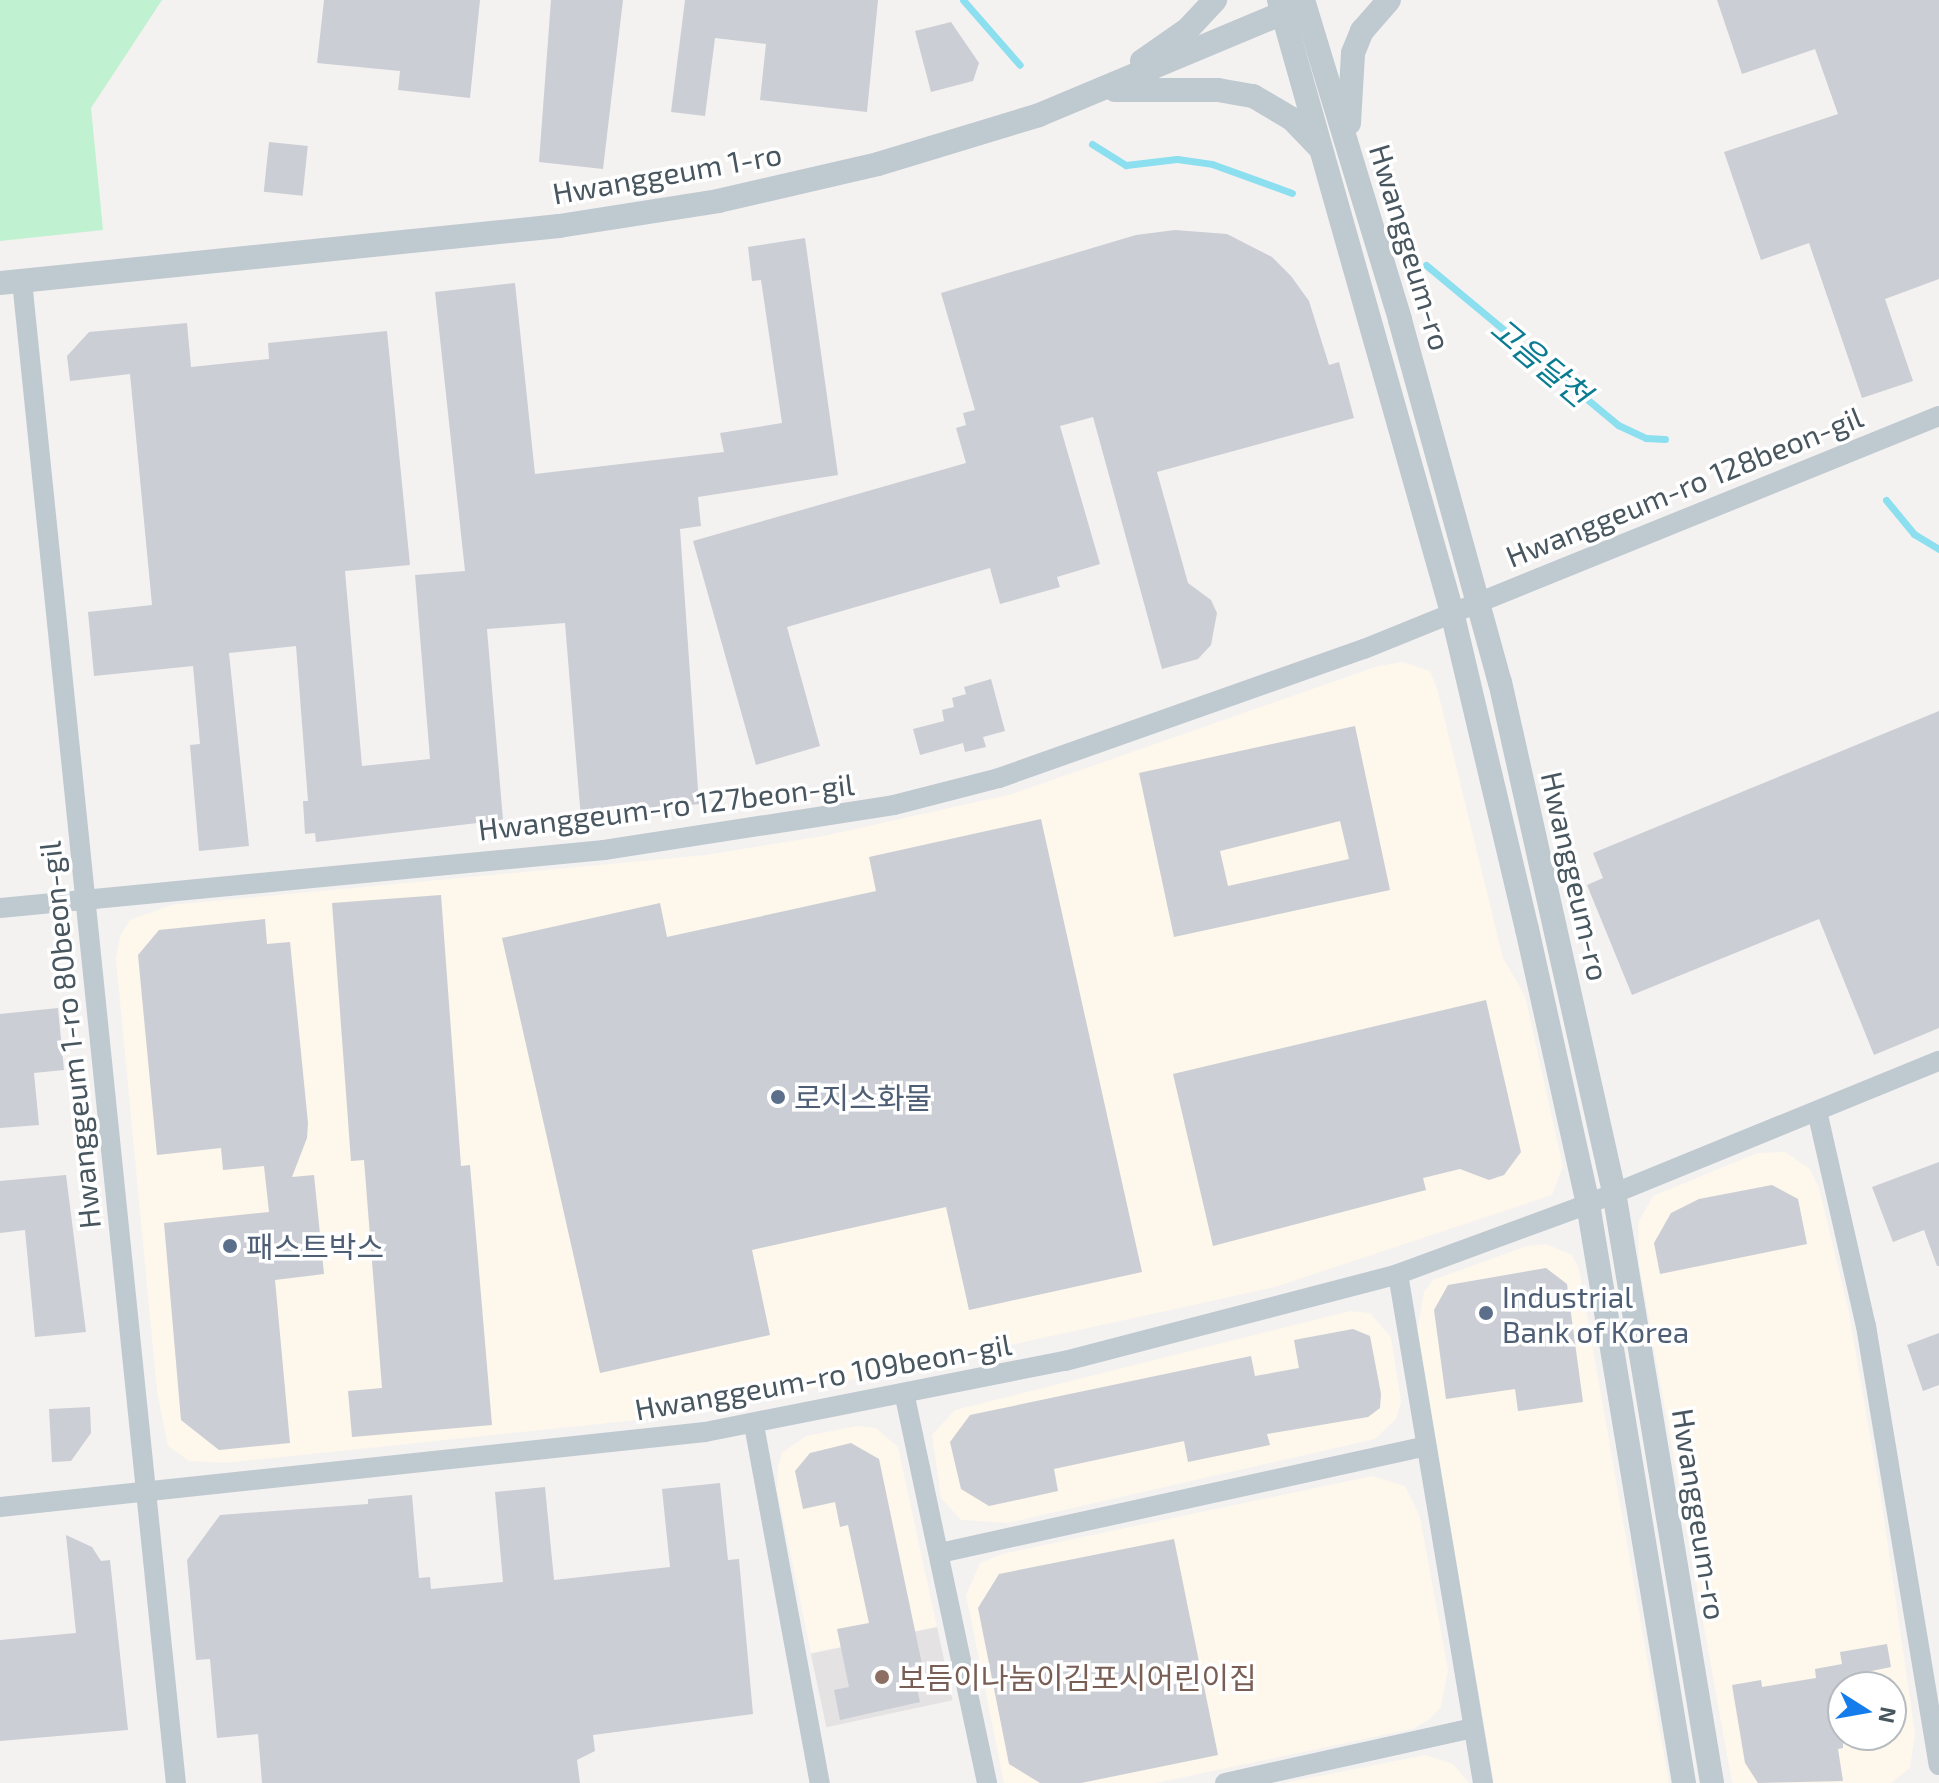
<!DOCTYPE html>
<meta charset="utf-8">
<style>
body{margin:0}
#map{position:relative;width:1939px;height:1783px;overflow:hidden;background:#f4f1f1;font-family:"Exo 2","Noto Sans KR",sans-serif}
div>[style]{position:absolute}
.commercial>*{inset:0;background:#fdf7ec}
.education>*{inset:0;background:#e5e2e3;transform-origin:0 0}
.green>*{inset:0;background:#c0f1d0}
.stream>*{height:7px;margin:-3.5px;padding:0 3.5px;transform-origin:3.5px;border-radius:3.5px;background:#8cdfef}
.building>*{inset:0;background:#cbced4;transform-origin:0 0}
.minor>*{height:20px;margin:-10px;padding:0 10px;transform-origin:10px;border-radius:10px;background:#bfc9d0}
.tertiary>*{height:24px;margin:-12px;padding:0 12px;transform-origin:12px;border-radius:12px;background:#bfc9d0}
.dots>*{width:22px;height:22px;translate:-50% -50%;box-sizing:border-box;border:4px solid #fff;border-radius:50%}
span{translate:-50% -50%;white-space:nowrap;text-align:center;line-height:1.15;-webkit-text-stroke:7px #fff;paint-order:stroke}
.street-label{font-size:30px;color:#48565f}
.service-label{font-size:30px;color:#4e5e75}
.left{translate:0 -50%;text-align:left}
.education-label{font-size:30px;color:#785e54}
.water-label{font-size:32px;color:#0a7c92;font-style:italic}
.north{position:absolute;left:1827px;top:1671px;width:80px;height:80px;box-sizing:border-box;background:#fff;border:2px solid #b6bbbf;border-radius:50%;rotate:101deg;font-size:22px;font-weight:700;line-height:32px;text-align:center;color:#48565f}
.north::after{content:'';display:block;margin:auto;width:28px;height:36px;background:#147ceb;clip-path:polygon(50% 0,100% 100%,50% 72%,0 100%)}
</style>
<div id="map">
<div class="commercial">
<div style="clip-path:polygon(1403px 662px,1430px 671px,1437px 688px,1503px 958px,1525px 996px,1563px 1167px,1552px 1195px,1275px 1287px,695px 1414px,224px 1463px,189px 1461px,168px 1446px,157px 1391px,116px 959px,120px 936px,130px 920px,171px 905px,705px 855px,823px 836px,1012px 794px,1378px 666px)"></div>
<div style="clip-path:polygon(evenodd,1785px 1152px,1810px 1169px,1819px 1188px,1848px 1308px,1881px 1498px,1915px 1733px,1910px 1768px,1891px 1783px,1732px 1783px,1639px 1264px,1638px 1223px,1653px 1196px,1757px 1153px,1785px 1152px,1843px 1687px,1891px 1687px,1891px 1735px,1843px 1735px,1843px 1687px)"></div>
<div style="clip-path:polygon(1546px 1244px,1572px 1255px,1579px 1269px,1669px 1783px,1494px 1783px,1417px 1332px,1424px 1292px,1433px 1280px,1527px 1246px)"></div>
<div style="clip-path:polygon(1350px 1311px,1370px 1313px,1391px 1337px,1401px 1402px,1396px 1419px,1375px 1439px,1007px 1523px,961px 1520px,941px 1498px,932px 1435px,955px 1410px)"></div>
<div style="clip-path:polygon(857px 1426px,876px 1428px,898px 1447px,937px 1627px,811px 1653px,777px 1489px,778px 1466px,782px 1453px,806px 1436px)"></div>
<div style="clip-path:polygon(1372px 1476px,1405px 1486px,1420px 1517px,1448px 1670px,1441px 1707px,1430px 1719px,1412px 1729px,1156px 1783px,1004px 1783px,966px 1595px,980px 1563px,1002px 1554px)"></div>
<div style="clip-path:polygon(1425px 1755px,1453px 1764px,1469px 1783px,1284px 1783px)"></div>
</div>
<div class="education">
<div style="left:937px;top:1627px;width:75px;height:129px;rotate:78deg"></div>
</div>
<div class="green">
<div style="clip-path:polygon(0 0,162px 0,91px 108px,103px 230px,0 241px)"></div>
</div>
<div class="stream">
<div style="left:963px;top:0;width:86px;rotate:48.8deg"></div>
<div style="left:1092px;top:144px;width:40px;rotate:32deg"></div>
<div style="left:1126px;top:165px;width:51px;rotate:-6.7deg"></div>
<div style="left:1177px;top:159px;width:35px;rotate:8deg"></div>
<div style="left:1212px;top:164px;width:85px;rotate:19.9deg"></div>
<div style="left:1426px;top:265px;width:250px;rotate:39.8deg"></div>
<div style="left:1618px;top:425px;width:31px;rotate:25deg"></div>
<div style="left:1646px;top:438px;width:19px;rotate:3deg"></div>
<div style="left:1886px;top:500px;width:44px;rotate:50.5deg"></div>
<div style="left:1914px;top:534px;width:29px;rotate:31deg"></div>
</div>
<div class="building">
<div style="clip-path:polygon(324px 0,480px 0,470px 98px,398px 90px,400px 71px,317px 63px)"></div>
<div style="clip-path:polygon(551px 0,623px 0,603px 169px,539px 162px)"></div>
<div style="clip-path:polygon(685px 0,878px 0,867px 112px,760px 100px,766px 44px,715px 38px,705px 116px,671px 112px)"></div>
<div style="clip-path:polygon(1717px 0,1939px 0,1939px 279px,1885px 299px,1913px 381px,1862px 398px,1809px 243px,1761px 260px,1724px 152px,1838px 114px,1815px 49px,1742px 74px)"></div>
<div style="clip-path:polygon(951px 22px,979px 63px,973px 81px,931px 92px,915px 31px)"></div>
<div style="left:269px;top:142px;width:39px;height:50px;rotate:6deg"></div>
<div style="clip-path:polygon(1175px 230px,1227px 234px,1272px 257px,1291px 276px,1309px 301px,1329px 365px,1339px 362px,1354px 418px,1157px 472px,1188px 583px,1211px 600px,1217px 613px,1211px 645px,1198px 659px,1162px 669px,1093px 417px,1060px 426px,1100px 564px,1057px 577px,1060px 587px,1000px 604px,990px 568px,787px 627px,820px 746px,756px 765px,693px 541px,966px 463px,956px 428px,966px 425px,963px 413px,975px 410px,941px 293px,1136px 235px)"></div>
<div style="clip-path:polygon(805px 238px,838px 475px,698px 497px,701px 526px,680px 529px,699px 804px,581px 819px,565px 623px,487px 629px,503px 820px,316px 842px,315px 833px,305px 834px,303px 801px,308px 801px,296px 646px,229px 653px,249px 846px,199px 851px,190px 745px,200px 744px,193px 666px,94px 676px,88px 612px,152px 605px,130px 374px,70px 381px,67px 356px,89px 332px,187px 323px,191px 367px,269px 359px,268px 343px,387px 331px,410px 565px,345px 571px,362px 766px,430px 759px,415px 575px,465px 571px,435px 292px,515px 283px,535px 474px,724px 452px,720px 433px,782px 423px,761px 280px,752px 281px,748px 247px)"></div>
<div style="clip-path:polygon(991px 679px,1005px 731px,983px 737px,986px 747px,965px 752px,963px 743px,920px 755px,913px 729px,944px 721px,942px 710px,954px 707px,952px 698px,966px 694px,964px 687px)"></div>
<div style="clip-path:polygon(1939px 711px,1939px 1028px,1874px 1055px,1819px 919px,1632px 995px,1587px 885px,1603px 878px,1593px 853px)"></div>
<div style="clip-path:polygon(evenodd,1355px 726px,1390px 890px,1174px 937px,1139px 773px,1355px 726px,1340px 821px,1349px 859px,1228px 886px,1220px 851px,1340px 821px)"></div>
<div style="clip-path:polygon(1041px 819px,1142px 1272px,969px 1310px,946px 1207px,752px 1250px,770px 1335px,600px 1373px,502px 938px,660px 903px,667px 937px,876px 891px,869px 857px)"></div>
<div style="clip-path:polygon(441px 895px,461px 1166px,470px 1165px,492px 1425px,352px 1437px,348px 1391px,382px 1388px,364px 1160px,351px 1161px,332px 903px)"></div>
<div style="clip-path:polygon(265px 919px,267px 944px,290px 942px,308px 1123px,307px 1138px,292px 1177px,314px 1175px,324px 1274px,275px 1280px,290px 1443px,219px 1450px,181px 1420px,164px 1223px,269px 1212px,264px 1166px,223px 1170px,221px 1148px,157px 1155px,138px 955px,159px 930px)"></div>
<div style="clip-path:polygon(1486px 1000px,1521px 1152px,1504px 1175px,1489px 1180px,1460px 1169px,1423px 1178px,1426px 1190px,1213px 1246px,1173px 1074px)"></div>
<div style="clip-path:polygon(58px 1008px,64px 1070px,34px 1073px,39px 1125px,0 1128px,0 1014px)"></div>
<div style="clip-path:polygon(1939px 1162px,1939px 1266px,1937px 1266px,1924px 1230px,1893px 1242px,1872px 1187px)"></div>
<div style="clip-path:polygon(66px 1175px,86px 1332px,35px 1337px,25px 1230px,0 1233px,0 1181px)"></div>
<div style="clip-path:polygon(1772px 1185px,1798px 1199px,1807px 1244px,1660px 1274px,1654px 1243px,1671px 1213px,1699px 1199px)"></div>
<div style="clip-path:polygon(1546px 1268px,1567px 1284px,1583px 1402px,1518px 1411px,1515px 1389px,1446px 1399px,1434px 1310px,1448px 1285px)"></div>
<div style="clip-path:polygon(1353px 1329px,1370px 1336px,1381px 1394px,1380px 1408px,1368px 1417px,1267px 1434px,1270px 1445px,1188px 1462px,1184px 1441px,1054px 1469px,1058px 1491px,989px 1506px,961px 1489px,950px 1442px,970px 1415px,1251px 1356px,1255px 1376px,1299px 1368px,1294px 1340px)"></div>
<div style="clip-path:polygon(1939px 1333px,1939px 1385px,1923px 1391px,1907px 1345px)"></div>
<div style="clip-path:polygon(90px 1407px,91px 1433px,71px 1461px,52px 1462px,49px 1409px)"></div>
<div style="clip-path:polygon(851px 1443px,879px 1459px,922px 1664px,912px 1666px,920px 1702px,840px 1720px,834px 1690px,849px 1687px,837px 1629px,869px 1623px,848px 1525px,840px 1527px,835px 1502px,803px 1509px,795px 1471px,810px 1453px)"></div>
<div style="clip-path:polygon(720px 1483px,728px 1560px,739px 1559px,753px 1714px,593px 1735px,595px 1751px,577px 1760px,580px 1783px,262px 1783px,258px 1734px,217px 1738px,210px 1659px,196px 1660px,187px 1560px,220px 1515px,368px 1504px,368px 1499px,412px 1495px,419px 1578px,430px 1577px,431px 1589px,503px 1582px,495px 1492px,545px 1487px,554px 1580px,670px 1567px,662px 1489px)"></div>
<div style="clip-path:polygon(66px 1535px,92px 1547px,101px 1561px,110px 1560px,128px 1730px,0 1741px,0 1640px,76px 1633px)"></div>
<div style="clip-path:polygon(1174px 1539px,1218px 1755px,1081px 1783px,1040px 1783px,1009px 1764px,978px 1608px,999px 1574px)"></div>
<div style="clip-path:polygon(1887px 1644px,1891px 1667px,1862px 1673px,1864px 1687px,1843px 1687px,1843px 1748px,1838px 1749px,1843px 1781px,1758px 1783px,1745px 1763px,1732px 1685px,1761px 1680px,1762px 1687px,1816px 1678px,1815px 1669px,1842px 1664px,1840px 1652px)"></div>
</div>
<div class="minor">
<div style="left:22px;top:281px;width:1510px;rotate:84.15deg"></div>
<div style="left:0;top:908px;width:607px;rotate:-5.49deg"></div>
<div style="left:604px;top:850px;width:293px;rotate:-8.8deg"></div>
<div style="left:894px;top:805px;width:108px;rotate:-14.4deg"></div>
<div style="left:999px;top:778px;width:387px;rotate:-19.5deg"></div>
<div style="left:1364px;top:649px;width:620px;rotate:-22.06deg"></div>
<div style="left:1817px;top:1111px;width:221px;rotate:77.2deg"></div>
<div style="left:1866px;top:1326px;width:445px;rotate:80.6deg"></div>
<div style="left:1398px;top:1274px;width:516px;rotate:80.52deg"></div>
<div style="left:905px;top:1397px;width:395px;rotate:78deg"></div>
<div style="left:754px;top:1425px;width:364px;rotate:79.6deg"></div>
<div style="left:0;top:1507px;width:709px;rotate:-6.07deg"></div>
<div style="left:705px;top:1432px;width:367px;rotate:-11.2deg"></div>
<div style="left:1065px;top:1361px;width:344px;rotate:-14.6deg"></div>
<div style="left:1398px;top:1274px;width:202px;rotate:-20.2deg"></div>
<div style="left:1588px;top:1204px;width:379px;rotate:-22.2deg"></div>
<div style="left:940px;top:1553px;width:495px;rotate:-12.4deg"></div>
<div style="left:1225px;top:1783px;width:254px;rotate:-12.5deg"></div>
</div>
<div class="tertiary">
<div style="left:1279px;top:0;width:636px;rotate:74.22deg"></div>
<div style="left:1452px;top:612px;width:326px;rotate:76.7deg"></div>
<div style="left:1527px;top:929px;width:282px;rotate:77.5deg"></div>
<div style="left:1588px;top:1204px;width:587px;rotate:80.59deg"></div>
<div style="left:1303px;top:0;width:334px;rotate:73.1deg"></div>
<div style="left:1400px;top:320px;width:376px;rotate:74.6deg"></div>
<div style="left:1500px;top:682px;width:523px;rotate:77.4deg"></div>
<div style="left:1614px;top:1192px;width:599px;rotate:80.58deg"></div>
<div style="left:1142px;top:61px;width:56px;rotate:-34.8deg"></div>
<div style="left:1188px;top:29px;width:40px;rotate:-47deg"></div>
<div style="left:1115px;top:90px;width:103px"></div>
<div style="left:1218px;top:90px;width:36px;rotate:10deg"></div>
<div style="left:1253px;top:96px;width:45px;rotate:30.5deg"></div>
<div style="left:1292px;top:119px;width:39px;rotate:46deg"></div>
<div style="left:1349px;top:123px;width:70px;rotate:-86.7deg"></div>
<div style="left:1353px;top:53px;width:24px;rotate:-68deg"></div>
<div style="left:1362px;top:31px;width:41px;rotate:-48.9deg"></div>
<div style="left:0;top:283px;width:562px;rotate:-5.82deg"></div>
<div style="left:559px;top:226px;width:161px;rotate:-8.9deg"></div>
<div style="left:718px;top:201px;width:164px;rotate:-13deg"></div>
<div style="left:878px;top:164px;width:168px;rotate:-16.9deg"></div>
<div style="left:1039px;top:115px;width:277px;rotate:-22.7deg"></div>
</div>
<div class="dots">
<div style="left:778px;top:1097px;background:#5c6f8a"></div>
<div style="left:230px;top:1246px;background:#5c6f8a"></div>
<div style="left:1486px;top:1313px;background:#5c6f8a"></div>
<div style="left:882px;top:1677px;background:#8d6e63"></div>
</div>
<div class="street-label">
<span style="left:667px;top:173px;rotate:-10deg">Hwanggeum 1-ro</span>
<span style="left:1411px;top:247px;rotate:73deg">Hwanggeum-ro</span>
<span style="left:1684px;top:486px;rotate:-22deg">Hwanggeum-ro 128beon-gil</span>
<span style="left:666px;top:806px;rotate:-7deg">Hwanggeum-ro 127beon-gil</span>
<span style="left:1576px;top:876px;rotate:77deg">Hwanggeum-ro</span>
<span style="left:69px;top:1035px;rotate:-96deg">Hwanggeum 1-ro 80beon-gil</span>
<span style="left:823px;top:1376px;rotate:-10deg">Hwanggeum-ro 109beon-gil</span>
<span style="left:1700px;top:1514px;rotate:81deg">Hwanggeum-ro</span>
</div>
<div class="service-label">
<span class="left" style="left:794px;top:1097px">로지스화물</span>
<span class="left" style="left:246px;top:1246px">패스트박스</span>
<span class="left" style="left:1502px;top:1313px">Industrial<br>Bank of Korea</span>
</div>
<div class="education-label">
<span class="left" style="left:898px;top:1677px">보듬이나눔이김포시어린이집</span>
</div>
<div class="water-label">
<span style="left:1541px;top:361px;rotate:40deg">고음달천</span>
</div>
<div class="north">N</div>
</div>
